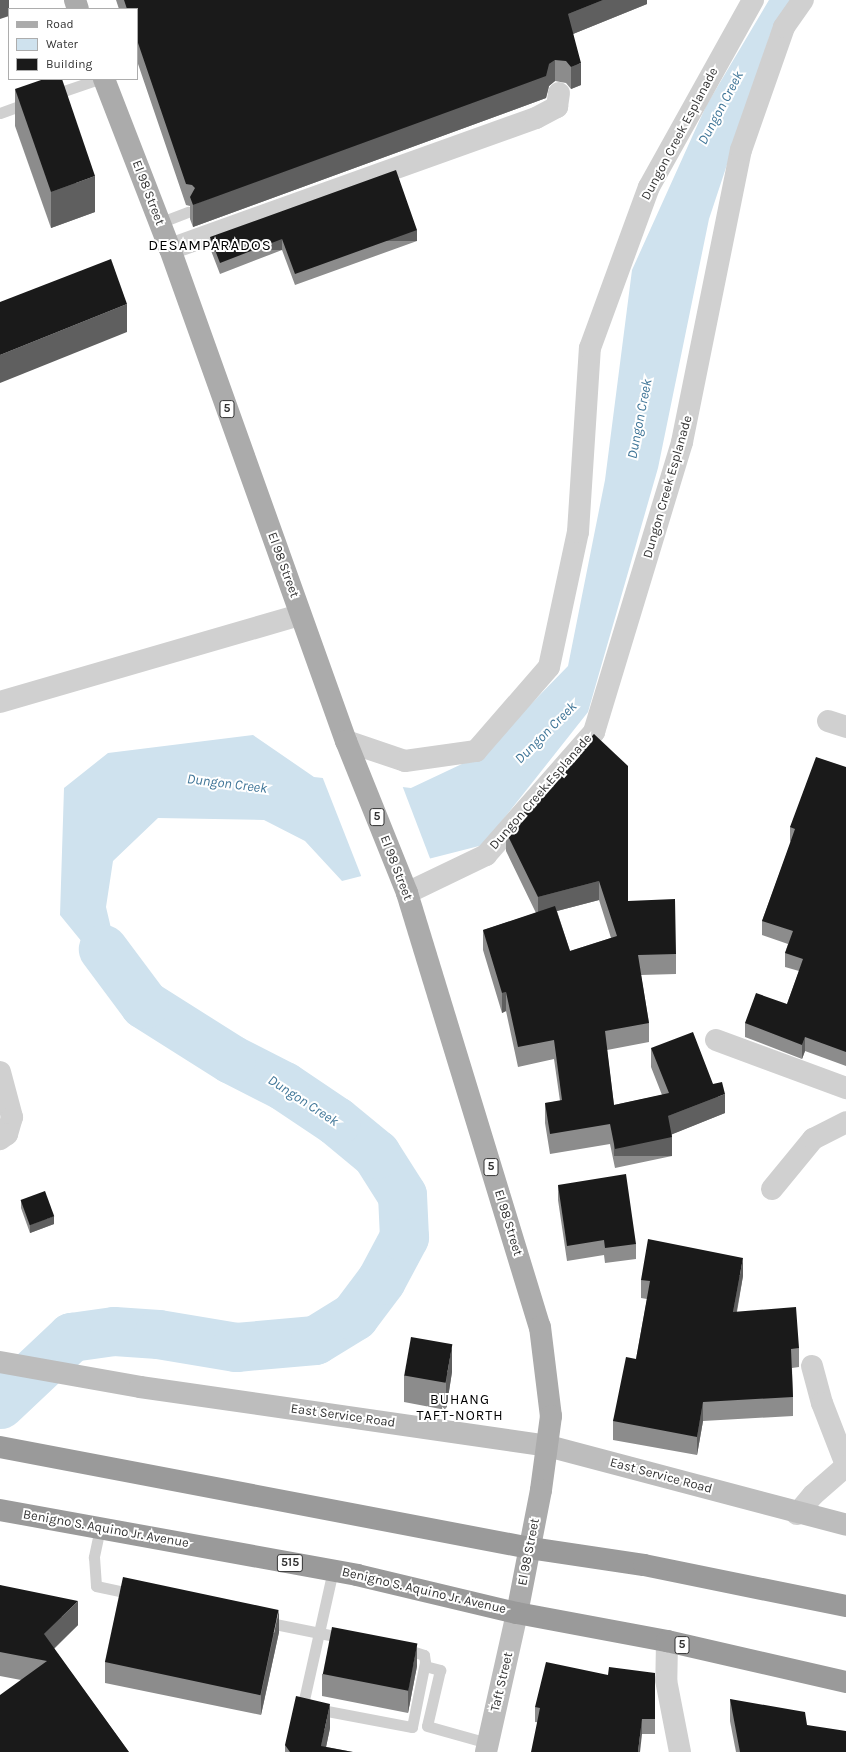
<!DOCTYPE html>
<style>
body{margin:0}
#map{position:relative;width:846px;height:1752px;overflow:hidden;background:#fff;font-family:Karla,sans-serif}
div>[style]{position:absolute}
.water>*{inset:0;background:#cfe2ee}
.pier>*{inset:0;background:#fff}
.river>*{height:49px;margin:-24.5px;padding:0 24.5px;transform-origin:24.5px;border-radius:24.5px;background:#cfe2ee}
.lane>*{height:11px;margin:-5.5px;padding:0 5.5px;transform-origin:5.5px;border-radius:5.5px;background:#d0d0d0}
.street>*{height:22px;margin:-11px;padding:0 11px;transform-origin:11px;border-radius:11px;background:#d0d0d0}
.secondary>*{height:22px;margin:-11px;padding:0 11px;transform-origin:11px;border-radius:11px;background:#bdbdbd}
.primary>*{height:22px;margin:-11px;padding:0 11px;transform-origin:11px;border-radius:11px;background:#ababab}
.highway>*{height:22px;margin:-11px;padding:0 11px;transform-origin:11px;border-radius:11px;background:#9a9a9a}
.wall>*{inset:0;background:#8c8c8c}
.shaded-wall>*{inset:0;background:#5f5f5f;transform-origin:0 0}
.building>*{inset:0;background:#1a1a1a;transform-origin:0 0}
span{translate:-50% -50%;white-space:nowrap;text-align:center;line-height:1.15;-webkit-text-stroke:4px #fff;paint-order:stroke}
.shield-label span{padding:1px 3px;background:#fff;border:1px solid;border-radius:3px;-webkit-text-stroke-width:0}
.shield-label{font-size:12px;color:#333;font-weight:700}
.street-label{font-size:13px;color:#333}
.water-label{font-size:14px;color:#3f7597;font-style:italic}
.neighbourhood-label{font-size:14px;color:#000;letter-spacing:1px}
.quarter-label{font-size:15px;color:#000;letter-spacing:1px}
.legend{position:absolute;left:8px;top:8px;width:130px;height:72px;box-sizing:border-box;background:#fff;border:1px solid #adadad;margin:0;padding:5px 7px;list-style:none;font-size:12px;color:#333}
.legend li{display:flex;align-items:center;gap:8px;height:20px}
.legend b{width:20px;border:1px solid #adadad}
</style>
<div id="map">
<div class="water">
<div style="clip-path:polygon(769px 0,792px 0,770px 35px,709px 219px,658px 468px,588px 712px,483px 845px,342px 881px,305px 841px,264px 820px,158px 818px,113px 861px,106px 907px,118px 958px,144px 1004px,91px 953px,60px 915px,64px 788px,108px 753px,253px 735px,314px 777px,411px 788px,481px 755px,568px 666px,605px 480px,632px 270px,706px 106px)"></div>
</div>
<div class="pier">
<div style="clip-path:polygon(322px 776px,402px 785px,431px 861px,362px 878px)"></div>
</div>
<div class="river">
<div style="left:0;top:1404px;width:98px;rotate:-43.3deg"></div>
<div style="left:71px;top:1337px;width:43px;rotate:-7.9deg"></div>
<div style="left:114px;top:1331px;width:44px;rotate:3.9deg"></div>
<div style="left:158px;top:1334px;width:79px;rotate:9.5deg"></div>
<div style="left:236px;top:1347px;width:79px;rotate:-5.1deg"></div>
<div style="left:315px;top:1340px;width:46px;rotate:-31.6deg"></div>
<div style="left:354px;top:1316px;width:45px;rotate:-53.1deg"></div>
<div style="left:381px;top:1280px;width:49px;rotate:-61.9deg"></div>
<div style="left:404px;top:1237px;width:42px;rotate:-92.7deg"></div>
<div style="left:402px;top:1195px;width:49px;rotate:-122.4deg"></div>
<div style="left:376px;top:1154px;width:52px;rotate:-140.5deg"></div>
<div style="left:336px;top:1121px;width:63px;rotate:-146.1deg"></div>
<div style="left:284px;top:1086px;width:59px;rotate:-153deg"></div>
<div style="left:231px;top:1059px;width:103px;rotate:-147.7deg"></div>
<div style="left:144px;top:1004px;width:69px;rotate:-126.7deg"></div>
</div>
<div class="lane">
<div style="left:52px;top:95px;width:50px;rotate:-18.8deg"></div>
<div style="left:0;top:113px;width:30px;rotate:-20deg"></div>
<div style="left:159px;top:223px;width:31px;rotate:-21deg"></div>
<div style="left:100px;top:1528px;width:30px;rotate:102deg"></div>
<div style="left:94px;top:1557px;width:29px;rotate:86deg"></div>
<div style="left:96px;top:1586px;width:39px;rotate:12deg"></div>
<div style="left:333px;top:1570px;width:133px;rotate:102.6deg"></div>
<div style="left:304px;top:1700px;width:7px;rotate:74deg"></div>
<div style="left:306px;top:1707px;width:108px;rotate:10.7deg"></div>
<div style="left:412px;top:1727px;width:66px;rotate:-78.7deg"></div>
<div style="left:425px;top:1662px;width:7px;rotate:-98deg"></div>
<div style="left:424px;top:1655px;width:23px;rotate:-162deg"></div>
<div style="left:265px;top:1622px;width:81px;rotate:11.4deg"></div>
<div style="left:425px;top:1666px;width:16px;rotate:15deg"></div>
<div style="left:440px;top:1670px;width:57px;rotate:103.1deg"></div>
<div style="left:427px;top:1726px;width:63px;rotate:15.6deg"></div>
</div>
<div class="street">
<div style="left:170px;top:249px;width:389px;rotate:-19.7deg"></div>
<div style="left:536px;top:118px;width:24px;rotate:-28deg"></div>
<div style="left:557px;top:107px;width:14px;rotate:-82deg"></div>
<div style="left:0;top:702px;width:312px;rotate:-16.2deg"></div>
<div style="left:828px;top:721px;width:19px;rotate:18deg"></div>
<div style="left:346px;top:741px;width:62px;rotate:18.7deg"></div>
<div style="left:405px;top:761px;width:72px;rotate:-8deg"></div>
<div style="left:476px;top:751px;width:111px;rotate:-49deg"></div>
<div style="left:549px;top:667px;width:138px;rotate:-77.9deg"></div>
<div style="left:578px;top:532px;width:184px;rotate:-86.3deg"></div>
<div style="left:590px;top:348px;width:171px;rotate:-69.9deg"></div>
<div style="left:649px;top:187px;width:214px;rotate:-60.9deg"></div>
<div style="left:407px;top:893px;width:88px;rotate:-25.7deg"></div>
<div style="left:486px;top:855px;width:164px;rotate:-48.7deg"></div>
<div style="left:594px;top:732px;width:303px;rotate:-73.1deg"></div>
<div style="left:682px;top:442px;width:298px;rotate:-78.6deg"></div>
<div style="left:741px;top:150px;width:130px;rotate:-70.7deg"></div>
<div style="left:784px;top:27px;width:33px;rotate:-55deg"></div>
<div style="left:716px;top:1040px;width:139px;rotate:20.3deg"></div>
<div style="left:0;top:1072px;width:47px;rotate:75.1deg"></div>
<div style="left:12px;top:1117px;width:18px;rotate:106deg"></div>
<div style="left:7px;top:1134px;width:9px;rotate:144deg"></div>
<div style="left:772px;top:1189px;width:65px;rotate:-50.6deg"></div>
<div style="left:813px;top:1139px;width:37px;rotate:-27deg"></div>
<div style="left:812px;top:1366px;width:38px;rotate:75deg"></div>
<div style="left:822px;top:1403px;width:66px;rotate:68.8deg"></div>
<div style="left:797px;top:1514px;width:25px;rotate:-50deg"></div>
<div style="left:813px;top:1495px;width:44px;rotate:-41.3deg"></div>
<div style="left:667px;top:1641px;width:39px;rotate:91deg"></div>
<div style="left:666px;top:1680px;width:73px;rotate:79deg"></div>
</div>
<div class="secondary">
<div style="left:0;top:1362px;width:142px;rotate:10.1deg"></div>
<div style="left:140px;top:1387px;width:412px;rotate:8.2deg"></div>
<div style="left:548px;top:1446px;width:308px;rotate:14.8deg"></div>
<div style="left:486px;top:1752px;width:142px;rotate:-77.4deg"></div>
</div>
<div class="primary">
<div style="left:75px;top:0;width:9px;rotate:72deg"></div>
<div style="left:104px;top:79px;width:182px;rotate:68.8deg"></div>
<div style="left:170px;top:249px;width:523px;rotate:70.32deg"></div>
<div style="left:346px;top:741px;width:164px;rotate:68.1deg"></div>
<div style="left:407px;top:893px;width:454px;rotate:73deg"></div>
<div style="left:540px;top:1327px;width:90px;rotate:83deg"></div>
<div style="left:551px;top:1416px;width:75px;rotate:97.7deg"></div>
<div style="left:541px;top:1490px;width:125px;rotate:101deg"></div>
</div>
<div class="highway">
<div style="left:0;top:1447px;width:540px;rotate:10.79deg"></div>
<div style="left:530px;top:1548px;width:115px;rotate:8.5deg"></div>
<div style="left:644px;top:1565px;width:206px;rotate:11.5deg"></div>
<div style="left:0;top:1510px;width:363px;rotate:10.3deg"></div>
<div style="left:357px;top:1575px;width:164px;rotate:13.4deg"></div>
<div style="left:517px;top:1613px;width:153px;rotate:10.6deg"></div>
<div style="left:667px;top:1641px;width:184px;rotate:12.9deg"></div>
</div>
<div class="wall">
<div style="clip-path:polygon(116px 0,647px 0,647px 4px,573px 34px,581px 85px,571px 89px,566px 83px,555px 81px,549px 86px,546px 98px,193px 227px,190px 219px,190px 206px,186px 205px,137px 61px,137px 9px,119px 9px)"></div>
<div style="clip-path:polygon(15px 89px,95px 212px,51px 228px,15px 126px)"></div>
<div style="clip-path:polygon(210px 237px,417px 241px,295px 285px,282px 250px,220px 274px,210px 248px)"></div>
<div style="clip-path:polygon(evenodd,594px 734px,628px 901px,676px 954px,676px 974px,641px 975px,649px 1023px,649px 1042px,607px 1050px,614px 1105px,662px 1095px,651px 1067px,651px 1048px,713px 1084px,725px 1113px,672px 1134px,672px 1156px,615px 1168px,610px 1144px,550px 1154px,545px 1123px,545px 1103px,560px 1101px,554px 1059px,518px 1067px,506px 1011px,502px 1013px,483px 950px,483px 930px,536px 913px,506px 851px,506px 832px,594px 734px,599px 900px,611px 938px,570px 951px,557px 911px,599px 900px)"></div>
<div style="clip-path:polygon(846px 767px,846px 1066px,805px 1051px,802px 1059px,745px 1037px,745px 1023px,787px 1004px,799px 971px,785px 967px,785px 953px,788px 944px,762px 935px,762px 921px,791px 842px,790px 841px,790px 827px)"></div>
<div style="clip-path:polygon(558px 1185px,636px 1244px,636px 1259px,605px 1263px,604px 1255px,567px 1261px,558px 1200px)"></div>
<div style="clip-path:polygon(21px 1200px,54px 1224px,30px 1233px,21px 1208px)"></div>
<div style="clip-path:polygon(743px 1276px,737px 1312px,799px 1348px,799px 1367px,792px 1368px,793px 1397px,793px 1416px,703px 1421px,697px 1455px,613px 1440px,613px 1421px,636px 1359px,647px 1299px,641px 1298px,641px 1280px)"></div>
<div style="clip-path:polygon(452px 1372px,446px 1410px,404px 1402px,404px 1375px)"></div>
<div style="clip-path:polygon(0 1585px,78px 1625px,54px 1649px,129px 1752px,21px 1680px,0 1676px)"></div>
<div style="clip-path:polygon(279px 1632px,261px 1715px,105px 1683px,105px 1662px)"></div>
<div style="clip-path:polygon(417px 1666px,408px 1713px,322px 1696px,322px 1674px)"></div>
<div style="clip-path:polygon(655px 1673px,655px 1734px,642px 1734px,535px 1722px,535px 1707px,608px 1675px)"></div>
<div style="clip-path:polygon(730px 1699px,807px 1725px,846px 1752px,736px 1752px,730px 1721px)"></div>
<div style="clip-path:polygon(330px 1728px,326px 1747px,353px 1752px,285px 1752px,285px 1745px)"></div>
</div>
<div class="shaded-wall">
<div style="clip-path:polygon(0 0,9px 0,9px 16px,0 19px)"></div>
<div style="clip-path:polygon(603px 0,647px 0,647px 4px,568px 36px,568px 14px)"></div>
<div style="clip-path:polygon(555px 60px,555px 81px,549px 86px,546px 98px,193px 227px,193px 205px,549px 64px)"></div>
<div style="clip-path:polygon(581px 63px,581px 85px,571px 89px,571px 67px)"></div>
<div style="clip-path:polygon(95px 176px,95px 212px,51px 228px,51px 192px)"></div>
<div style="left:417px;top:230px;width:11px;height:130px;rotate:90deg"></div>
<div style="left:282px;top:239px;width:11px;height:66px;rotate:90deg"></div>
<div style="clip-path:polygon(127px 304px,127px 332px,0 383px,0 355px)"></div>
<div style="clip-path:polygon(599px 881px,599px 900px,538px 916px,538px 897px)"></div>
<div style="clip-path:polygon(506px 992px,506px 1011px,502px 1013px,502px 993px)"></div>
<div style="clip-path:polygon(805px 1037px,805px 1051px,802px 1059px,802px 1045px)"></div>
<div style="clip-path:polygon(725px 1094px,725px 1113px,668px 1136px,668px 1116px)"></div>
<div style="left:672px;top:1137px;width:19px;height:58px;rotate:90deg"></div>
<div style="clip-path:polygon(54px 1216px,54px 1224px,30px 1233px,30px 1225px)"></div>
<div style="clip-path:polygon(743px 1258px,743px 1276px,733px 1331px,733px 1312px)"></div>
<div style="clip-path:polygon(452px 1344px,452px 1372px,446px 1410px,446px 1382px)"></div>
<div style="clip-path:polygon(703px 1402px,703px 1421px,697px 1455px,697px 1437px)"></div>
<div style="clip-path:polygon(78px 1601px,78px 1625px,44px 1658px,44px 1634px)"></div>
<div style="clip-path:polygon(279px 1610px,279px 1632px,261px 1715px,261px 1694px)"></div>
<div style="clip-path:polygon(417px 1644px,417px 1666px,408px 1713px,408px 1691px)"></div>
<div style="clip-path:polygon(330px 1704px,330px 1728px,325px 1752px,321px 1746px)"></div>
<div style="clip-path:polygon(642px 1719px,642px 1734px,640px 1752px,638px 1752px)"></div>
</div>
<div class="building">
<div style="clip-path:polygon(124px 0,603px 0,568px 14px,581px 63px,571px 67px,566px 61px,555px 60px,549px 64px,546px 76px,193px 205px,190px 197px,195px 188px,192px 185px,186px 184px,137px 40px,137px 9px,127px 9px)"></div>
<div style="clip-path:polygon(44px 79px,62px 79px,95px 176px,51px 192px,15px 89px)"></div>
<div style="clip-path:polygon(396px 170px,417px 230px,295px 274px,282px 239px,220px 263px,210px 237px)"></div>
<div style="clip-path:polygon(111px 259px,127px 304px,0 355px,0 302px)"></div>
<div style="clip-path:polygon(594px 734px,628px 766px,628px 901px,675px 899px,676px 954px,638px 955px,649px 1023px,605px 1031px,614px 1105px,669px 1093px,651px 1048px,693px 1032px,713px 1084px,722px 1082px,725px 1094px,668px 1116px,672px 1137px,615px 1149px,610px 1124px,550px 1134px,545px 1103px,562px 1100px,554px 1040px,518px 1047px,506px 992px,502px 993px,483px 930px,555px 906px,570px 951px,617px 936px,599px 881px,538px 897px,506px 832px)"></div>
<div style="clip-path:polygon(816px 757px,846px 767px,846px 1052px,805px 1037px,802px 1045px,745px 1023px,756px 993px,787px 1004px,803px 959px,785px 953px,793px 931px,762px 921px,795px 829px,790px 827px)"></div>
<div style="clip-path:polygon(626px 1174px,636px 1244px,605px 1248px,604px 1240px,567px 1246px,558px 1185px)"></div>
<div style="left:45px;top:1191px;width:27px;height:26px;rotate:70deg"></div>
<div style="clip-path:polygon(648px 1239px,743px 1258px,733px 1312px,796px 1307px,799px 1348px,791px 1349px,793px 1397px,703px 1402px,697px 1437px,613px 1421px,626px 1357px,636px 1359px,650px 1281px,641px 1280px)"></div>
<div style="left:411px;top:1337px;width:42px;height:39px;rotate:10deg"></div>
<div style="left:123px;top:1577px;width:159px;height:87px;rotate:12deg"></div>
<div style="clip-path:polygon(0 1585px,78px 1601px,44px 1634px,129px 1752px,0 1752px,0 1695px,47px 1661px,0 1652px)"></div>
<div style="left:332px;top:1627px;width:87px;height:48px;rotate:11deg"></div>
<div style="clip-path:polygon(546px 1662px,608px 1675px,609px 1667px,655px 1673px,655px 1719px,642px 1719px,638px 1752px,531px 1752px,540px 1708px,535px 1707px)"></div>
<div style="clip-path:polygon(296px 1696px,330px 1704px,321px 1746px,353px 1752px,290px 1752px,285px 1745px)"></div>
<div style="clip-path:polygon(730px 1699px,805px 1712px,807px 1725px,846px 1731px,846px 1752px,740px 1752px)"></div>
</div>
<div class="shield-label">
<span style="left:227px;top:409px">5</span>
<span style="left:377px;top:817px">5</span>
<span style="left:491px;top:1167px">5</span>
<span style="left:290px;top:1563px">515</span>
<span style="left:682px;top:1645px">5</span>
</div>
<div class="street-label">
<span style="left:680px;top:134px;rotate:-62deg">Dungon Creek Esplanade</span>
<span style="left:148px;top:193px;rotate:69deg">El 98 Street</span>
<span style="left:668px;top:487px;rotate:-74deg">Dungon Creek Esplanade</span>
<span style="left:283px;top:565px;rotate:70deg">El 98 Street</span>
<span style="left:541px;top:792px;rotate:-49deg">Dungon Creek Esplanade</span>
<span style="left:396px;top:868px;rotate:69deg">El 98 Street</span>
<span style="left:508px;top:1223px;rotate:73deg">El 98 Street</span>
<span style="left:343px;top:1416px;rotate:8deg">East Service Road</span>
<span style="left:661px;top:1476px;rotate:15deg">East Service Road</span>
<span style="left:106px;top:1529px;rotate:10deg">Benigno S. Aquino Jr. Avenue</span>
<span style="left:529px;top:1552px;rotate:-79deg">El 98 Street</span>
<span style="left:424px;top:1591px;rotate:13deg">Benigno S. Aquino Jr. Avenue</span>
<span style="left:502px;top:1682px;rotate:-77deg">Taft Street</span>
</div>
<div class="water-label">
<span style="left:721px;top:108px;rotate:-62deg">Dungon Creek</span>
<span style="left:640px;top:419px;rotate:-79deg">Dungon Creek</span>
<span style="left:546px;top:733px;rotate:-45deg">Dungon Creek</span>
<span style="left:227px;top:784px;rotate:7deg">Dungon Creek</span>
<span style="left:303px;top:1101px;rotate:33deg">Dungon Creek</span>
</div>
<div class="neighbourhood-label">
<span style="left:460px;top:1408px">BUHANG<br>TAFT-NORTH</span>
</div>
<div class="quarter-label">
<span style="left:210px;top:246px">DESAMPARADOS</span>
</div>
<ul class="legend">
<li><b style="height:5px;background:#ababab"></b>Road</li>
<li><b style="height:11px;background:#cfe2ee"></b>Water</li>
<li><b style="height:11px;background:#1a1a1a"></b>Building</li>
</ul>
</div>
